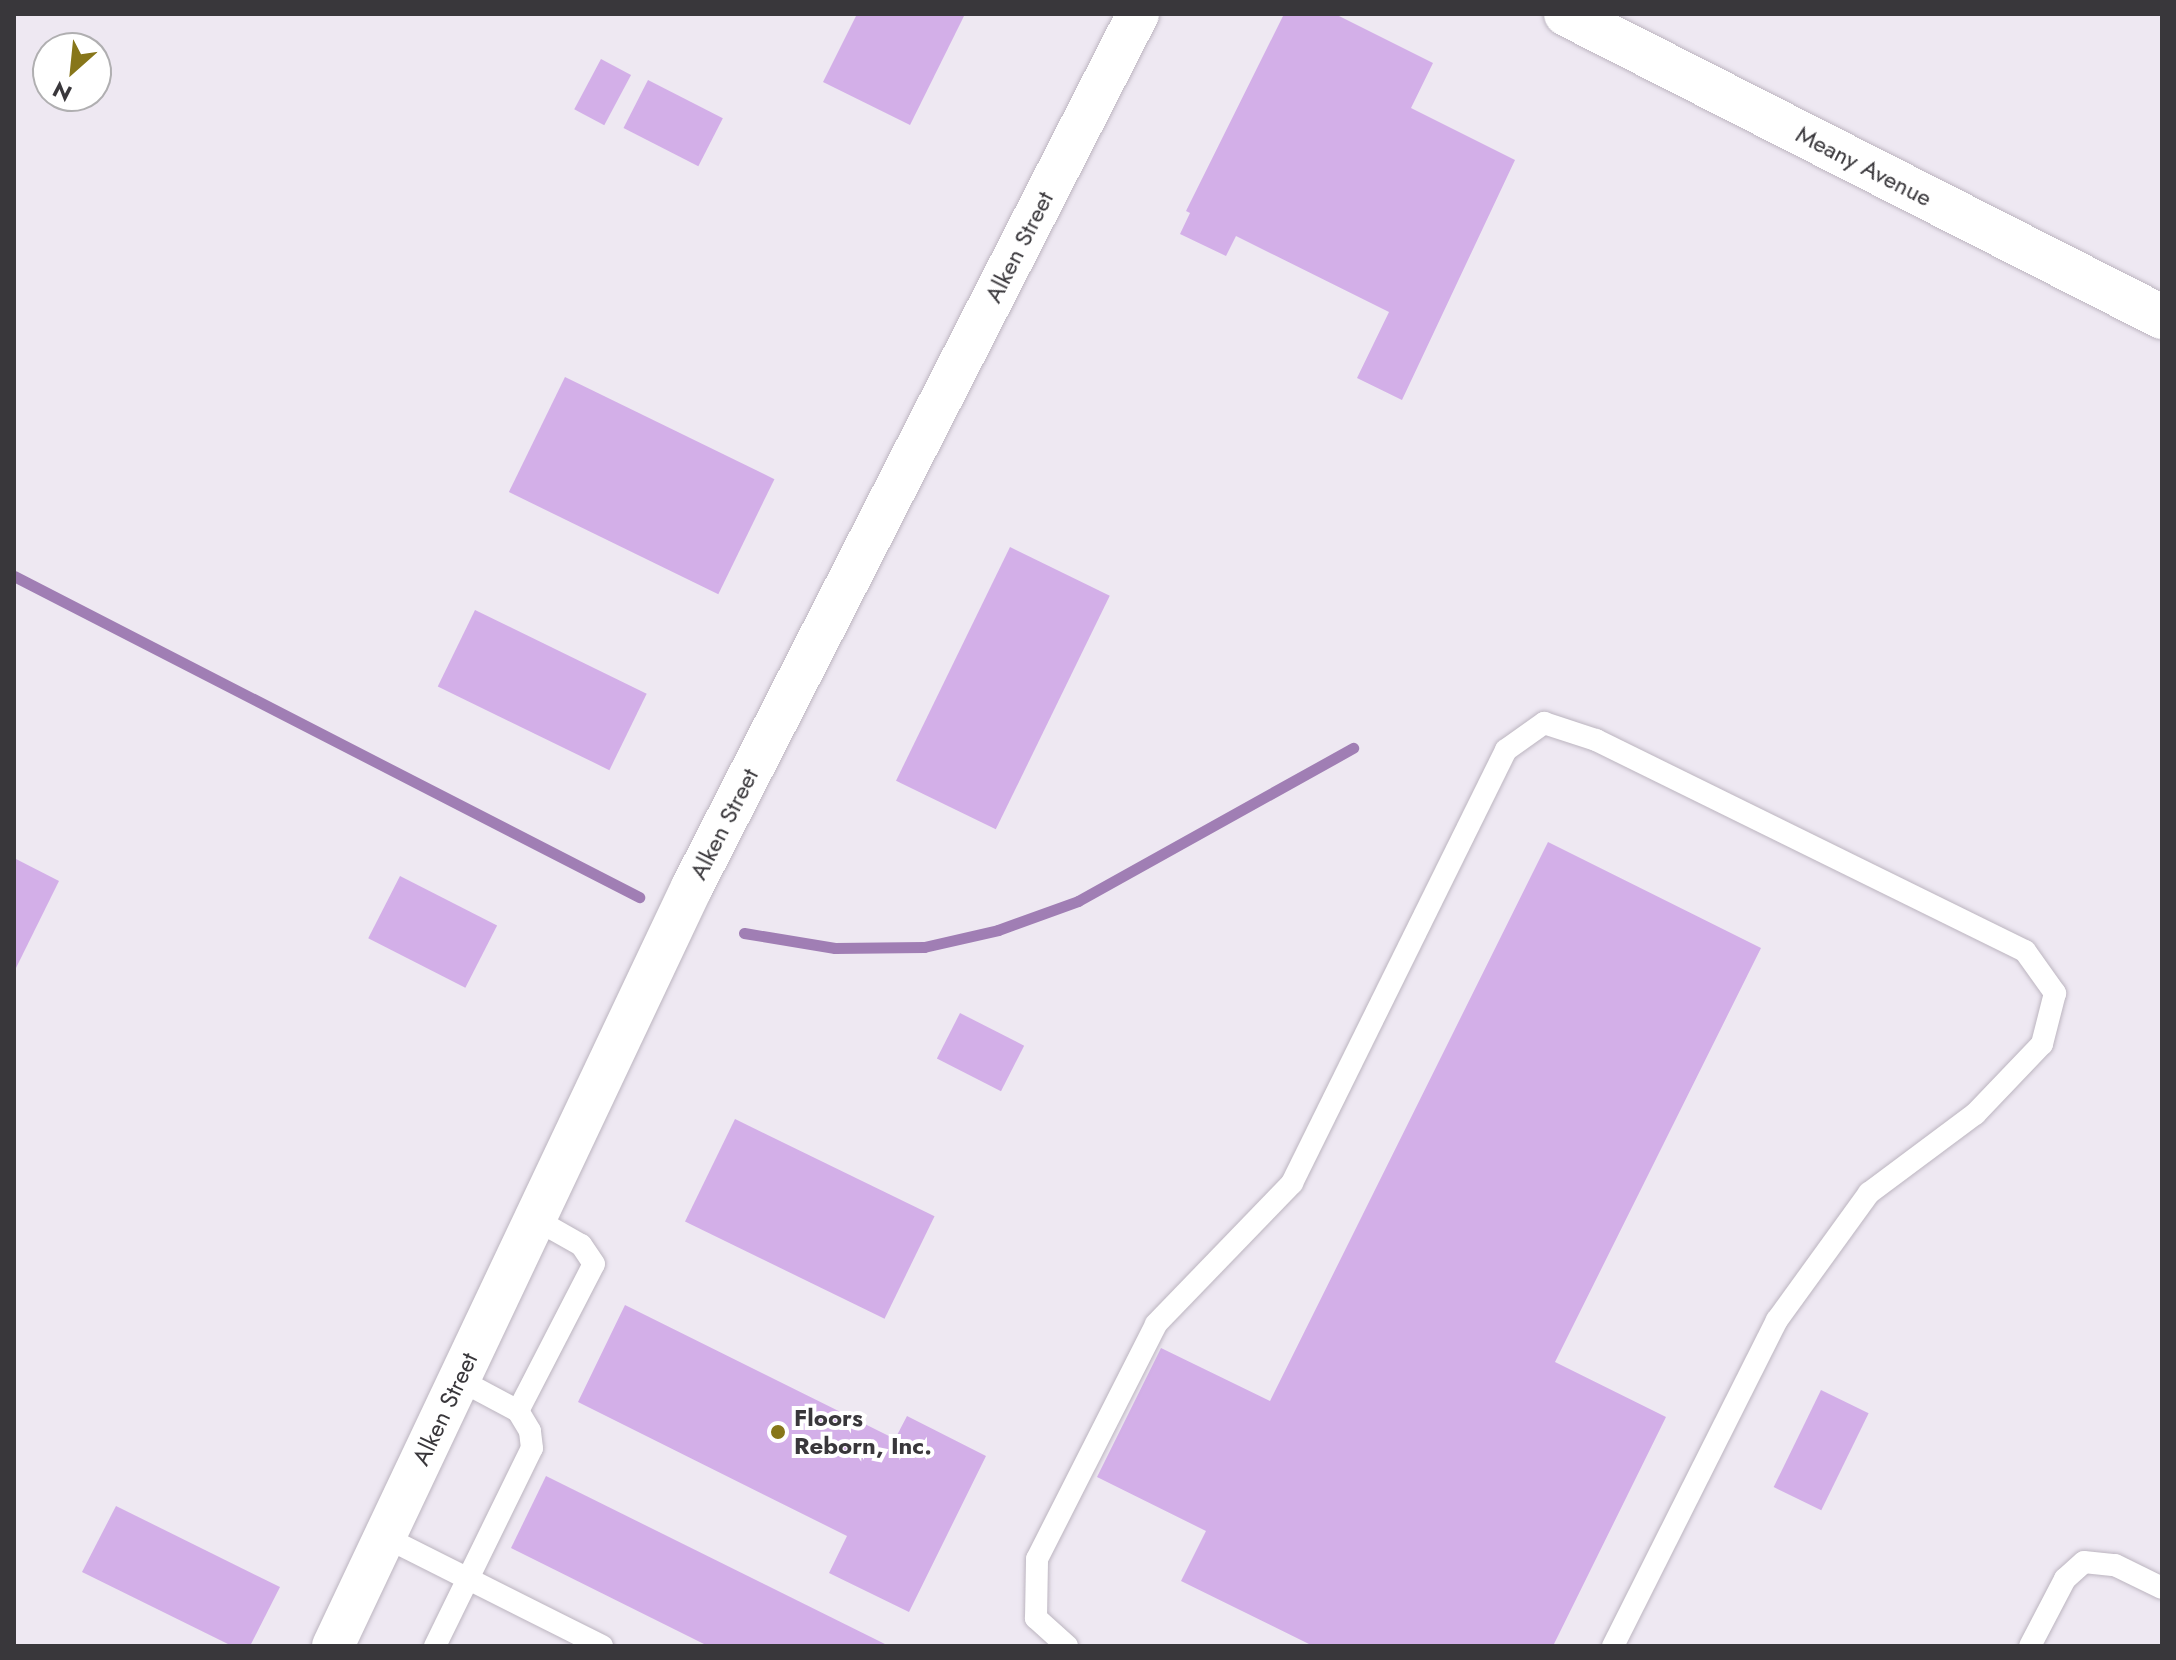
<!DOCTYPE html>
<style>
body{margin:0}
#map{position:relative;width:2176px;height:1660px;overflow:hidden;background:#eee8f2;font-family:Jost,sans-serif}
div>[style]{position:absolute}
.stream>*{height:11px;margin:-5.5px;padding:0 5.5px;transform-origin:5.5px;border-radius:5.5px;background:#a07eb4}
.building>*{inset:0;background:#d3afe8;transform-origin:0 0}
.roads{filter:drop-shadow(0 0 2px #bcb5c0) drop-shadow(0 0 2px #bcb5c0)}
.lane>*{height:22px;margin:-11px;padding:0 11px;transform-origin:11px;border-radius:11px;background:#fff}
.street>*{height:42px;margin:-21px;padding:0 21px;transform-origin:21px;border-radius:21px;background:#fff}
.secondary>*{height:44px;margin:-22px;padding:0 22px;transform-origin:22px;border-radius:22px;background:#fff}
.dots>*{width:22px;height:22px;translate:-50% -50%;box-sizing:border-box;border:4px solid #fff;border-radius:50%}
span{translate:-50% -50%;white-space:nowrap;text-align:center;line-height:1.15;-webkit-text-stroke:8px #fff;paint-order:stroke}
.street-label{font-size:24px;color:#39373b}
.poi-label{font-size:24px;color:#39373b;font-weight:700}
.left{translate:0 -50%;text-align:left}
.frame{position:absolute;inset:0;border:16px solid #39373b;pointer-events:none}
.north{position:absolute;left:32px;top:32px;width:80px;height:80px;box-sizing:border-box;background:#fff;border:2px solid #b0afb1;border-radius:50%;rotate:207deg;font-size:22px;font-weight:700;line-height:32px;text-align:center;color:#39373b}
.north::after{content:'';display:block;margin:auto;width:28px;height:36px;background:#87761a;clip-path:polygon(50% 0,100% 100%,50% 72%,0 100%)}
</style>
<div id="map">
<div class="stream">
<div style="left:14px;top:576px;width:703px;rotate:27.19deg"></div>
<div style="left:744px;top:933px;width:92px;rotate:9.4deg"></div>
<div style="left:835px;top:948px;width:89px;rotate:-0.6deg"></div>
<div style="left:924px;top:947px;width:76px;rotate:-12.9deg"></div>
<div style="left:998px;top:930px;width:85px;rotate:-19.9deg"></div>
<div style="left:1078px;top:901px;width:315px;rotate:-29.1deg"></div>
</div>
<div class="building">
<div style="clip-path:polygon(857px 14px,965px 14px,910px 125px,823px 82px)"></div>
<div style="clip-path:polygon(1284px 14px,1335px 14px,1433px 63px,1411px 108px,1515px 160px,1402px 400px,1357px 378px,1389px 312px,1236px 236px,1226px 256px,1180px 234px,1190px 213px,1186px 211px)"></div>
<div style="left:601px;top:59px;width:34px;height:57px;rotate:28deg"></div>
<div style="left:648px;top:80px;width:84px;height:54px;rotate:27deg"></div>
<div style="left:565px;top:377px;width:233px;height:128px;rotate:26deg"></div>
<div style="left:1010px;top:547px;width:111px;height:260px;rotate:26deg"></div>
<div style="left:475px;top:610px;width:191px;height:85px;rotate:26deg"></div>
<div style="clip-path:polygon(1548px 842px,1761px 948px,1555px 1362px,1666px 1417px,1553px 1646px,1313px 1646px,1181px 1581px,1206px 1531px,1097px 1477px,1161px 1348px,1270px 1401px)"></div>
<div style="clip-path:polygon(14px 858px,59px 881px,14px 972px)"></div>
<div style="left:400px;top:876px;width:109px;height:70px;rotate:27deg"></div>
<div style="left:960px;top:1013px;width:72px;height:51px;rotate:27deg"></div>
<div style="left:735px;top:1119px;width:222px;height:114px;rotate:26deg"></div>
<div style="clip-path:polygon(625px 1305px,895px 1439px,907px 1416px,986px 1456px,909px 1612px,829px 1573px,847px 1536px,578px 1402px)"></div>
<div style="left:1821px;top:1390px;width:53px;height:108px;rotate:26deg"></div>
<div style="clip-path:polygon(546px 1476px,889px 1646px,708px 1646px,511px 1548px)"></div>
<div style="clip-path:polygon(116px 1506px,280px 1587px,250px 1646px,232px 1646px,82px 1572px)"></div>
</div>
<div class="roads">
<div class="lane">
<div style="left:518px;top:1411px;width:165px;rotate:-62.7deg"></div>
<div style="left:594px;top:1264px;width:23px;rotate:-124deg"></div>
<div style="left:581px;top:1245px;width:53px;rotate:-150.5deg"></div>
<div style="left:385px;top:1537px;width:243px;rotate:26.7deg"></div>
<div style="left:435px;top:1646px;width:220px;rotate:-63.9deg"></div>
<div style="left:532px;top:1448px;width:17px;rotate:-97deg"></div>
<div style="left:530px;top:1431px;width:23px;rotate:-121deg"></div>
<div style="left:518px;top:1411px;width:68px;rotate:-151.9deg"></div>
<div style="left:1067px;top:1646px;width:42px;rotate:-137.9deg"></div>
<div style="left:1036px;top:1618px;width:59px;rotate:-89deg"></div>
<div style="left:1037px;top:1559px;width:263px;rotate:-63.1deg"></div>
<div style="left:1156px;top:1324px;width:196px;rotate:-46deg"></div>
<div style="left:1292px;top:1183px;width:483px;rotate:-63.7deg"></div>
<div style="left:1506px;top:750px;width:47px;rotate:-35.4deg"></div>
<div style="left:1544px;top:723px;width:55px;rotate:18.1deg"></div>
<div style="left:1596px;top:740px;width:478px;rotate:26.2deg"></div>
<div style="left:2025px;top:951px;width:52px;rotate:54.5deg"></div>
<div style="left:2055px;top:993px;width:53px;rotate:104.3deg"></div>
<div style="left:2042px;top:1044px;width:97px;rotate:133.7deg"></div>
<div style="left:1975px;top:1114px;width:132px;rotate:143.3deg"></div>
<div style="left:1869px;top:1193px;width:157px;rotate:125.9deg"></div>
<div style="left:1777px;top:1320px;width:365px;rotate:116.7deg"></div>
<div style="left:2030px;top:1646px;width:76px;rotate:-62.4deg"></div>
<div style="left:2065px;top:1579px;width:25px;rotate:-42deg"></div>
<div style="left:2084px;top:1562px;width:31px;rotate:6deg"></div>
<div style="left:2115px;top:1565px;width:52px;rotate:26.1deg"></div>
</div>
<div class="street">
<div style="left:333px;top:1646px;width:840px;rotate:-64.69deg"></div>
<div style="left:692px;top:887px;width:980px;rotate:-62.94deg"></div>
</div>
<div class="secondary">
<div style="left:1566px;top:14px;width:669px;rotate:26.95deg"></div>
</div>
</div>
<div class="dots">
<div style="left:778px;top:1432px;background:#87761a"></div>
</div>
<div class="street-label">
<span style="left:1864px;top:166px;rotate:27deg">Meany Avenue</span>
<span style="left:1019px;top:247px;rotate:-63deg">Alken Street</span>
<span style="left:724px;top:824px;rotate:-63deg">Alken Street</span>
<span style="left:445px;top:1409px;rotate:-65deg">Alken Street</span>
</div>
<div class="poi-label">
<span class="left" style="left:794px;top:1432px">Floors<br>Reborn, Inc.</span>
</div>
<div class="frame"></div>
<div class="north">N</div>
</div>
